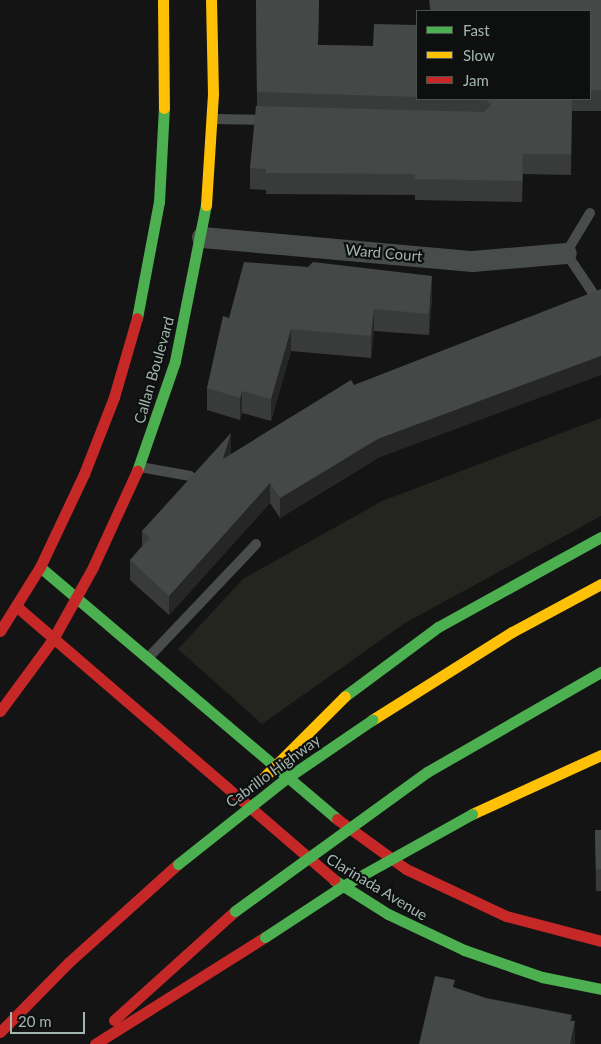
<!DOCTYPE html>
<style>
body{margin:0}
#map{position:relative;width:601px;height:1044px;overflow:hidden;background:#141414;font-family:Lato,sans-serif}
div>[style]{position:absolute}
.green>*{inset:0;background:#24251e}
.lane>*{height:10px;margin:-5px;padding:0 5px;transform-origin:5px;border-radius:5px;background:#484d4c}
.street>*{height:21px;margin:-10.5px;padding:0 10.5px;transform-origin:10.5px;border-radius:10.5px;background:#484d4c}
.fast>*{height:11px;margin:-5.5px;padding:0 5.5px;transform-origin:5.5px;border-radius:5.5px;background:#4caf50}
.slow>*{height:11px;margin:-5.5px;padding:0 5.5px;transform-origin:5.5px;border-radius:5.5px;background:#ffc107}
.jam>*{height:11px;margin:-5.5px;padding:0 5.5px;transform-origin:5.5px;border-radius:5.5px;background:#c62828}
.fast-bridge>*{height:11px;margin:-5.5px;padding:0 5.5px;transform-origin:5.5px;border-radius:5.5px;background:#4caf50}
.slow-bridge>*{height:11px;margin:-5.5px;padding:0 5.5px;transform-origin:5.5px;border-radius:5.5px;background:#ffc107}
.wall>*{inset:0;background:#383b3a}
.shaded-wall>*{inset:0;background:#252625}
.building>*{inset:0;background:#444847}
span{translate:-50% -50%;white-space:nowrap;text-align:center;line-height:1.15;-webkit-text-stroke:4.5px #0e1010;paint-order:stroke}
.street-label{font-size:15px;color:#a4b6b0}
.legend{position:absolute;left:416px;top:10px;width:175px;height:90px;box-sizing:border-box;background:#0e1010;border:1px solid #4a5250;margin:0;padding:6px 9px;list-style:none;font-size:15px;color:#a4b6b0}
.legend li{display:flex;align-items:center;gap:10px;height:25px}
.legend b{width:25px;border:1px solid #4a5250}
.scale{position:absolute;left:10px;top:1012px;width:75px;height:22px;box-sizing:border-box;border:2px solid #a4b6b0;border-top:0;padding-left:6px;font-size:15px;line-height:18px;white-space:nowrap;color:#a4b6b0;-webkit-text-stroke:4px #0e1010;paint-order:stroke}
</style>
<div id="map">
<div class="green">
<div style="clip-path:polygon(601px 418px,601px 516px,405px 623px,262px 724px,178px 649px,243px 579px,382px 501px)"></div>
</div>
<div class="lane">
<div style="left:213px;top:119px;width:56px;rotate:1deg"></div>
<div style="left:590px;top:213px;width:47px;rotate:121deg"></div>
<div style="left:566px;top:253px;width:55px;rotate:56deg"></div>
<div style="left:140px;top:467px;width:51px;rotate:10.2deg"></div>
<div style="left:148px;top:658px;width:157px;rotate:-46.5deg"></div>
</div>
<div class="street">
<div style="left:202px;top:237px;width:271px;rotate:5.1deg"></div>
<div style="left:472px;top:261px;width:94px;rotate:-4.9deg"></div>
</div>
<div class="fast">
<div style="left:137px;top:318px;width:118px;rotate:-79.3deg"></div>
<div style="left:159px;top:202px;width:94px;rotate:-87deg"></div>
<div style="left:137px;top:471px;width:116px;rotate:-70.9deg"></div>
<div style="left:175px;top:361px;width:159px;rotate:-78.8deg"></div>
<div style="left:40px;top:567px;width:390px;rotate:40.3deg"></div>
<div style="left:345px;top:696px;width:116px;rotate:-36.6deg"></div>
<div style="left:438px;top:627px;width:186px;rotate:-28.9deg"></div>
<div style="left:427px;top:772px;width:201px;rotate:-29.9deg"></div>
<div style="left:334px;top:880px;width:64px;rotate:32.2deg"></div>
<div style="left:388px;top:914px;width:84px;rotate:25.3deg"></div>
<div style="left:464px;top:950px;width:83px;rotate:19.1deg"></div>
<div style="left:542px;top:977px;width:60px;rotate:11.5deg"></div>
</div>
<div class="slow">
<div style="left:163px;top:0;width:108px;rotate:89.5deg"></div>
<div style="left:206px;top:205px;width:111px;rotate:-86.4deg"></div>
<div style="left:213px;top:94px;width:94px;rotate:-91.2deg"></div>
<div style="left:372px;top:720px;width:165px;rotate:-32.2deg"></div>
<div style="left:512px;top:632px;width:101px;rotate:-28.3deg"></div>
<div style="left:472px;top:814px;width:142px;rotate:-24.6deg"></div>
</div>
<div class="jam">
<div style="left:16px;top:606px;width:420px;rotate:40.7deg"></div>
<div style="left:0;top:631px;width:75px;rotate:-58deg"></div>
<div style="left:40px;top:567px;width:103px;rotate:-64.7deg"></div>
<div style="left:84px;top:474px;width:83px;rotate:-68.7deg"></div>
<div style="left:114px;top:397px;width:82px;rotate:-73.8deg"></div>
<div style="left:0;top:711px;width:89px;rotate:-53.6deg"></div>
<div style="left:53px;top:639px;width:82px;rotate:-60.9deg"></div>
<div style="left:93px;top:567px;width:106px;rotate:-65.4deg"></div>
<div style="left:337px;top:819px;width:85px;rotate:35.9deg"></div>
<div style="left:406px;top:869px;width:110px;rotate:25.2deg"></div>
<div style="left:506px;top:916px;width:98px;rotate:14.7deg"></div>
<div style="left:114px;top:1020px;width:163px;rotate:-42deg"></div>
<div style="left:0;top:1032px;width:98px;rotate:-45.4deg"></div>
<div style="left:69px;top:962px;width:147px;rotate:-42deg"></div>
<div style="left:95px;top:1044px;width:201px;rotate:-32.2deg"></div>
</div>
<div class="fast-bridge">
<div style="left:178px;top:864px;width:135px;rotate:-38.4deg"></div>
<div style="left:284px;top:780px;width:107px;rotate:-34.3deg"></div>
<div style="left:235px;top:911px;width:237px;rotate:-35.9deg"></div>
<div style="left:265px;top:937px;width:91px;rotate:-33.3deg"></div>
<div style="left:341px;top:887px;width:150px;rotate:-29.1deg"></div>
</div>
<div class="slow-bridge">
<div style="left:257px;top:784px;width:124px;rotate:-45deg"></div>
</div>
<div class="wall">
<div style="clip-path:polygon(256px 0,369px 0,319px 0,318px 45px,373px 46px,417px 25px,417px 99px,590px 99px,590px 11px,430px 11px,429px 0,601px 0,601px 111px,572px 111px,571px 175px,523px 174px,522px 202px,415px 200px,415px 195px,266px 194px,266px 190px,250px 189px,250px 168px,257px 106px)"></div>
<div style="clip-path:polygon(432px 298px,429px 335px,374px 331px,371px 358px,291px 351px,271px 421px,242px 413px,240px 420px,207px 410px,207px 388px,229px 318px)"></div>
<div style="clip-path:polygon(231px 453px,230px 455px,378px 458px,280px 518px,270px 503px,169px 615px,130px 580px,130px 560px,142px 546px,142px 531px)"></div>
<div style="clip-path:polygon(595px 830px,601px 830px,601px 891px,596px 891px)"></div>
</div>
<div class="shaded-wall">
<div style="clip-path:polygon(432px 276px,432px 298px,429px 335px,429px 314px)"></div>
<div style="clip-path:polygon(374px 309px,374px 331px,371px 358px,371px 336px)"></div>
<div style="clip-path:polygon(291px 329px,291px 351px,271px 421px,271px 399px)"></div>
<div style="clip-path:polygon(601px 356px,601px 375px,378px 458px,280px 518px,280px 498px,378px 439px)"></div>
<div style="clip-path:polygon(242px 391px,242px 413px,240px 420px,240px 398px)"></div>
<div style="clip-path:polygon(231px 433px,231px 453px,223px 479px,223px 459px)"></div>
<div style="clip-path:polygon(270px 483px,270px 503px,169px 615px,169px 596px)"></div>
<div style="clip-path:polygon(572px 1015px,572px 1036px,575px 1021px,575px 1044px,570px 1044px,570px 1021px)"></div>
</div>
<div class="building">
<div style="clip-path:polygon(256px 0,319px 0,318px 45px,373px 46px,374px 24px,417px 25px,417px 97px,257px 92px)"></div>
<div style="clip-path:polygon(430px 0,601px 0,601px 90px,590px 90px,590px 11px,431px 11px)"></div>
<div style="clip-path:polygon(485px 99px,572px 99px,571px 154px,523px 154px,522px 181px,415px 179px,415px 174px,266px 173px,266px 169px,250px 168px,256px 106px,484px 112px,491px 105px)"></div>
<div style="clip-path:polygon(244px 262px,308px 267px,313px 262px,432px 276px,429px 314px,374px 309px,371px 336px,291px 329px,271px 399px,242px 391px,240px 398px,207px 388px,223px 316px,229px 318px)"></div>
<div style="clip-path:polygon(601px 289px,601px 356px,378px 439px,280px 498px,270px 483px,169px 596px,130px 560px,150px 538px,142px 531px,231px 433px,223px 459px,351px 380px,354px 385px)"></div>
<div style="clip-path:polygon(595px 830px,601px 830px,601px 869px,596px 869px)"></div>
<div style="clip-path:polygon(435px 976px,455px 980px,453px 987px,486px 998px,572px 1015px,570px 1021px,575px 1021px,570px 1044px,419px 1044px)"></div>
</div>
<div class="street-label">
<span style="left:384px;top:253px;rotate:5deg">Ward Court</span>
<span style="left:154px;top:370px;rotate:-74deg">Callan Boulevard</span>
<span style="left:273px;top:771px;rotate:-36deg">Cabrillo Highway</span>
<span style="left:377px;top:887px;rotate:31deg">Clarinada Avenue</span>
</div>
<ul class="legend">
<li><b style="height:6px;background:#4caf50"></b>Fast</li>
<li><b style="height:6px;background:#ffc107"></b>Slow</li>
<li><b style="height:6px;background:#c62828"></b>Jam</li>
</ul>
<div class="scale">20 m</div>
</div>
